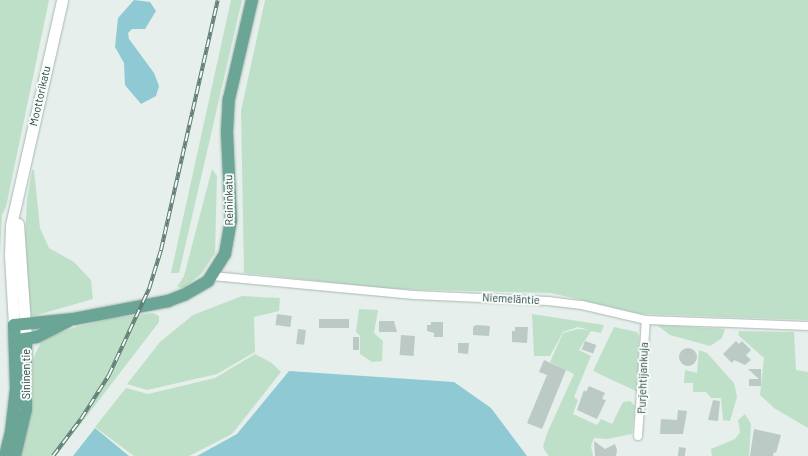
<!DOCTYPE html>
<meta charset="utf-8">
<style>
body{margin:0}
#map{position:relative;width:808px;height:456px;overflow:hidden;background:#e6efeb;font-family:Barlow,sans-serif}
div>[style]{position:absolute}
.green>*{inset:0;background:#bfe0c8}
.water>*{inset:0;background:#8ec9d4}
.building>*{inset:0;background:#bbcac4;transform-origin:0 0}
.round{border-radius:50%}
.roads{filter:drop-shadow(0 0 1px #a8b8b2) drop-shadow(0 0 1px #a8b8b2)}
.minor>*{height:8px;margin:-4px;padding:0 4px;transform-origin:4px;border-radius:4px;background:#fff}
.secondary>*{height:11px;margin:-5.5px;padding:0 5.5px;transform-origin:5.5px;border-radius:5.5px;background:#fff}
.primary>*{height:12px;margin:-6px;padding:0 6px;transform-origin:6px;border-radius:6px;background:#6aa596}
.rail>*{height:4px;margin-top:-2px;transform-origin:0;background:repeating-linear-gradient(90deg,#f7fbf9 0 8px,#5f7d75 0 16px);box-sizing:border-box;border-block:1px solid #5f7d75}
span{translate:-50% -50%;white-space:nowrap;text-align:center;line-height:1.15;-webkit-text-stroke:4px #f7fbf9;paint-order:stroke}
.street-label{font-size:11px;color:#24423a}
</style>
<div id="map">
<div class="green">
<div style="clip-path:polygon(0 0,49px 0,6px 207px,2px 215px,0 253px)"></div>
<div style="clip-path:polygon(231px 0,242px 0,179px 273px,171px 273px)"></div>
<div style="clip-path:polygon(265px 0,808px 0,808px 320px,641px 314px,551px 293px,390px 289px,244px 273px,241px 111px)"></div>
<div style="clip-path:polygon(212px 169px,217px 176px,215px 253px,202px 273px,184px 288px,177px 287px,184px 276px)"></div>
<div style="clip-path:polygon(32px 170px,34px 170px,40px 228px,49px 248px,74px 262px,91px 280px,93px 299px,30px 317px,25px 238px,27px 200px)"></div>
<div style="clip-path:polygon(242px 296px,280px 298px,279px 311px,254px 317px,255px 352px,217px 374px,147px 390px,127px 384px,160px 342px,193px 315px)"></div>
<div style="clip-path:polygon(359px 309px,378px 310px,374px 333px,383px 341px,382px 361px,372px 362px,360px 354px,360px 336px,356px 332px)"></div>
<div style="clip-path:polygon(153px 313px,159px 316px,159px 322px,56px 456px,21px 456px,33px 396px,33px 359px,41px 342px,50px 336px,76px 327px,107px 319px)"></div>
<div style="clip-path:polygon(532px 314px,604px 325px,601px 333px,591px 331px,579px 350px,591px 356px,574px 397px,578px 400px,573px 414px,597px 425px,601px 419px,612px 424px,623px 402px,630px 401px,635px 406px,632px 434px,607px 439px,594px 438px,591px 446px,593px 456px,549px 456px,545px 451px,543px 446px,548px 431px,574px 374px,550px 362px,563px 333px,578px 329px,589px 330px,578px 327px,563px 332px,550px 356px,534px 356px)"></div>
<div style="clip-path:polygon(657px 325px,725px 329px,722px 338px,710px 346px,670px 335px)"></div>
<div style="clip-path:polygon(614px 327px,637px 332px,639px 336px,638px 392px,593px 371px)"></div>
<div style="clip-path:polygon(739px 331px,794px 332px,796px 370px,808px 372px,808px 428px,774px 408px,760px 395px,764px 358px,738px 335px)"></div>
<div style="clip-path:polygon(699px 350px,707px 353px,734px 383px,737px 397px,730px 421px,723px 420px,721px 398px,711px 398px,706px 392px,693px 392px,693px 383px,684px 383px,685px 370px,697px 373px)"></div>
<div style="clip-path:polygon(255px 354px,272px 363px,281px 372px,232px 434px,189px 456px,134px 456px,95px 427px,126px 388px,148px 394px,215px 378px)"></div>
<div style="clip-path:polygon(745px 414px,751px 424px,749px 456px,712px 456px,711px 449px,735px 439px,740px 432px,738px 420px)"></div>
</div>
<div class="water">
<div style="clip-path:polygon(134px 0,150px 2px,156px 11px,145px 29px,132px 29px,128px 33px,129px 39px,154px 73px,159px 86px,156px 96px,141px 104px,125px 85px,124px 63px,115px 47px,118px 18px)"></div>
<div style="clip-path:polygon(289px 371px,454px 382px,491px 408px,527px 456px,197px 456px,237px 434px)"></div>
<div style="clip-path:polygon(95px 428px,129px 456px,73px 456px)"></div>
</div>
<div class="building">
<div style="left:277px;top:314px;width:15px;height:11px;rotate:8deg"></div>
<div style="left:319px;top:319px;width:30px;height:9px"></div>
<div style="clip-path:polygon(379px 321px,394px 321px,397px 332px,379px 332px)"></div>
<div style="clip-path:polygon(431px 322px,443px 322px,443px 337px,434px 337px,434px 333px,427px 331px,427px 325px,431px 325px)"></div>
<div style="clip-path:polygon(476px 325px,490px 326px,489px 336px,473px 335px,473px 327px)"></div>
<div style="clip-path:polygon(515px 327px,528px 327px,527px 343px,512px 342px,512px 331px,515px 331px)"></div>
<div style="left:298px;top:329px;width:8px;height:15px;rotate:7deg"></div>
<div style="left:401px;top:335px;width:14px;height:20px;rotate:4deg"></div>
<div style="left:353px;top:337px;width:6px;height:13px"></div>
<div style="left:585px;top:341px;width:12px;height:9px;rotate:20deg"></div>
<div style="clip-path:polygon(736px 341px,739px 344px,742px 341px,751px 350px,746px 355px,751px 360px,745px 365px,734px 360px,732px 363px,723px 354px)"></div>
<div style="clip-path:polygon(458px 343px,469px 343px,468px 354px,458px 353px)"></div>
<div class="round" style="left:679px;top:348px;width:18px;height:18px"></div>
<div style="clip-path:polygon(544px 360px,566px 370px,542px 429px,527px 423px,547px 375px,539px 372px)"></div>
<div style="clip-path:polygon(748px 369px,761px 369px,761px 386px,749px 386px,749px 379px,759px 379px)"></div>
<div style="clip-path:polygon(589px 386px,605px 393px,602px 399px,606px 400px,597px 419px,577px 410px,584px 390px,586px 392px)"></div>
<div style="clip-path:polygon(713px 400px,720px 401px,718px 421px,708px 420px)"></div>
<div style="clip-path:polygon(678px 410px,687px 411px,683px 434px,660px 434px,661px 419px,677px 420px)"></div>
<div style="clip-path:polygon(754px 429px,781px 435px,776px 453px,774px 452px,773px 456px,750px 456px)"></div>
<div style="clip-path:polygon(594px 441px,605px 449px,615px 444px,617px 450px,616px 456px,595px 456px)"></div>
<div style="left:679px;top:447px;width:7px;height:9px;rotate:8deg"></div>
</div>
<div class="roads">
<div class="minor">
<div style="left:212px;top:276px;width:203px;rotate:5.4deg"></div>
<div style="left:414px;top:295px;width:134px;rotate:2.6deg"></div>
<div style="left:548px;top:301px;width:34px;rotate:7deg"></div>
<div style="left:582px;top:305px;width:66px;rotate:13.2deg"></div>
<div style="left:646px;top:320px;width:162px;rotate:2.1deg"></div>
<div style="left:638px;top:436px;width:116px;rotate:-86.1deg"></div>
</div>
<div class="secondary">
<div style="left:18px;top:224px;width:115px;rotate:86deg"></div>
<div style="left:14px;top:325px;width:70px;rotate:-93.3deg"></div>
<div style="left:10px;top:255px;width:30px;rotate:-88deg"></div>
<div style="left:11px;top:225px;width:231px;rotate:-77.2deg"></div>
</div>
<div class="primary">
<div style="left:18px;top:340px;width:19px;rotate:-9deg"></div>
<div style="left:37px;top:337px;width:35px;rotate:-27deg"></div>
<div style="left:5px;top:456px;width:25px;rotate:-76deg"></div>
<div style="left:11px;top:432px;width:43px;rotate:-83.4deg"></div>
<div style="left:16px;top:389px;width:64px;rotate:-91.8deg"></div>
<div style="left:14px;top:325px;width:60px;rotate:-5.7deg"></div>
<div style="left:74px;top:319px;width:96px;rotate:-10.8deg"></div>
<div style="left:168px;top:301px;width:17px;rotate:-21deg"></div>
<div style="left:184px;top:295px;width:28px;rotate:-30deg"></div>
<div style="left:208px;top:281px;width:32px;rotate:-58deg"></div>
<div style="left:225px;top:254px;width:34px;rotate:-80deg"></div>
<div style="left:231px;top:221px;width:89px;rotate:-92.6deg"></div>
<div style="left:227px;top:132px;width:33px;rotate:-87deg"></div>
<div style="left:229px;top:99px;width:102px;rotate:-76.9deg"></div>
<div style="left:15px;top:456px;width:48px;rotate:-76.8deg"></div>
<div style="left:26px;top:409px;width:70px;rotate:-90deg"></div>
</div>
</div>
<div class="rail">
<div style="left:53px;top:456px;width:46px;rotate:-52.9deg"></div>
<div style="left:81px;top:419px;width:52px;rotate:-57.5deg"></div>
<div style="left:109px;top:375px;width:95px;rotate:-65.1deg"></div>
<div style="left:149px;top:289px;width:41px;rotate:-72.9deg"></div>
<div style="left:161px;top:250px;width:256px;rotate:-77.2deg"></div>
</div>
<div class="street-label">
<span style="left:40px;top:96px;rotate:-77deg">Moottorikatu</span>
<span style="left:229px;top:200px;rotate:-91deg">Reininkatu</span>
<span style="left:511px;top:299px;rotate:3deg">Niemeläntie</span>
<span style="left:26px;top:374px;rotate:-90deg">Sininen tie</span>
<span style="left:643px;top:378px;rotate:-88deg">Purjehtijankuja</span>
</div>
</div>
